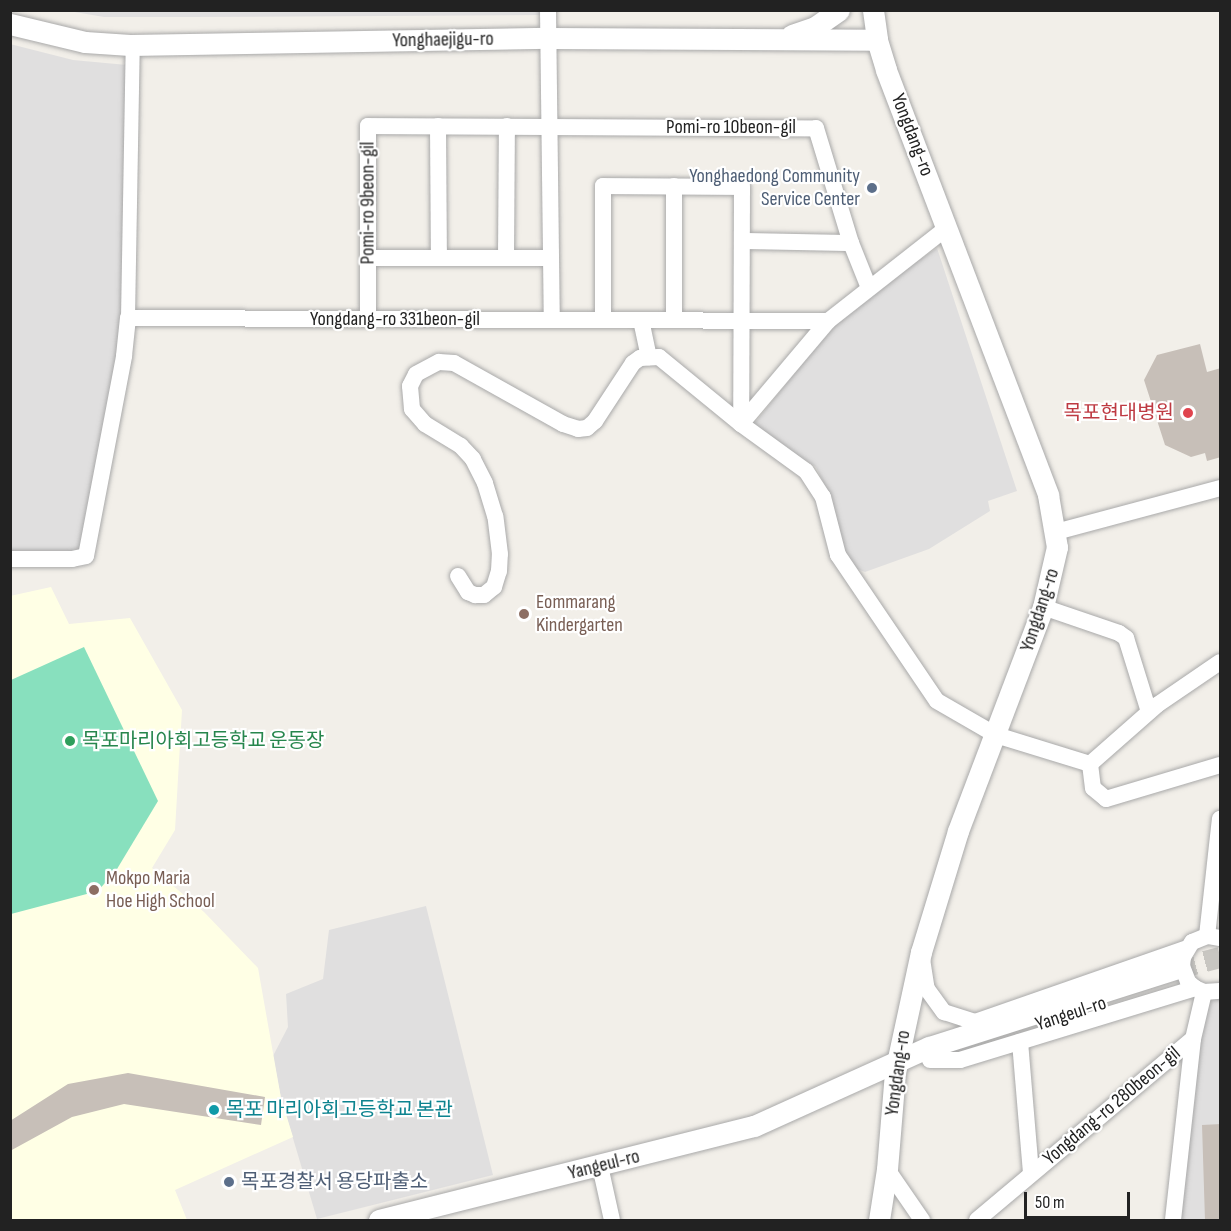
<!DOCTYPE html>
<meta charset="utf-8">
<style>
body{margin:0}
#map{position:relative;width:1231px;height:1231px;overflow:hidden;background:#f2efe9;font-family:"Sofia Sans Condensed","Noto Sans KR",sans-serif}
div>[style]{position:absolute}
.residential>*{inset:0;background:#e0dfdf}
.education>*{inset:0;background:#ffffe5}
.pitch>*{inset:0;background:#88e0be}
.building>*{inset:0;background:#c7bfb8}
.tertiary-tunnel>*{height:21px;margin-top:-10.5px;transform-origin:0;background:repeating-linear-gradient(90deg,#c8c6c1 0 21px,transparent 0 31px)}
.roads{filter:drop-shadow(0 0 2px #a9a9a9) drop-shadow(0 0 2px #a9a9a9)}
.pedestrian>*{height:14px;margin:-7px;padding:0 7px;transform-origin:7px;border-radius:7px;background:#fff}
.minor>*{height:16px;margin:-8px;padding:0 8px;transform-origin:8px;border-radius:8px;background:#fff}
.tertiary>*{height:21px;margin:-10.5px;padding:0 10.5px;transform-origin:10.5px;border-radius:10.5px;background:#fff}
.dots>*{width:16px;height:16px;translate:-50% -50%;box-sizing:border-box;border:3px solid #fff;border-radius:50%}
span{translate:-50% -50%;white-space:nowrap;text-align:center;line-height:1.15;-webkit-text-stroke:4.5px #fff;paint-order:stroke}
.street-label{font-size:20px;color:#222}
.service-label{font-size:20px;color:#4e5e75}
.right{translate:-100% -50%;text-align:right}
.left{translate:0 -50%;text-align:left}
.health-label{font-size:20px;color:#be3a42}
.education-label{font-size:20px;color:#785e54}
.leisure-label{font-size:20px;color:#27864d}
.culture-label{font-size:20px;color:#0d838f}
.frame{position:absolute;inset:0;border:12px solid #222;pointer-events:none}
.scale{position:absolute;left:1024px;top:1192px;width:106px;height:27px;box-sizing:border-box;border:3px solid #222;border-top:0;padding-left:8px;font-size:18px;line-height:21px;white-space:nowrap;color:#222;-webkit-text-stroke:4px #fff;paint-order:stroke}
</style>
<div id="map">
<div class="residential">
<div style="clip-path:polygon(548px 10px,548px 15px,193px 17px,104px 17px,69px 11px)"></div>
<div style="clip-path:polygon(10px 44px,73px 60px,127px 65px,123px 304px,90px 549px,11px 559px)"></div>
<div style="clip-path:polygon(937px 248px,1017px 491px,988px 501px,990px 511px,929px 549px,865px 572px,852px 567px,844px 558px,826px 488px,816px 467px,754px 428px,754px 424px,827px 333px,866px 296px)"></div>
<div style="clip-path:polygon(426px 906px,493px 1175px,317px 1219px,281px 1098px,273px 1056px,288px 1027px,286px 994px,323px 979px,329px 930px)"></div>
<div style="clip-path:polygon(1220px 991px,1220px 1220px,1173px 1220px,1204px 992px)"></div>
</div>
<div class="education">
<div style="clip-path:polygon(51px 587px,69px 624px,130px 618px,182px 710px,175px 830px,152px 868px,204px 912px,258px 968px,281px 1098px,293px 1137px,175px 1190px,187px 1220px,11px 1220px,10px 596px)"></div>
</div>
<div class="pitch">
<div style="clip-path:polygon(84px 647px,158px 801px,117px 869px,98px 891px,11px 914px,11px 680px)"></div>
</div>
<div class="building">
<div style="clip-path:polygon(1200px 344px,1207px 372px,1221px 368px,1221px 457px,1207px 461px,1205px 453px,1191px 457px,1165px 445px,1144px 380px,1157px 355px)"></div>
<div style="clip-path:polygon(128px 1073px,265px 1097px,261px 1125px,124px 1104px,72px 1117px,10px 1151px,10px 1121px,68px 1084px)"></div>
<div style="clip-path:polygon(1221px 1124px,1221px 1221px,1205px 1221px,1202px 1125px)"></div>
</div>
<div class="tertiary-tunnel">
<div style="left:1175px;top:969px;width:47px;rotate:-14.9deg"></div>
</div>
<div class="roads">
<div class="pedestrian">
<div style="left:128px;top:318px;width:273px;rotate:-89deg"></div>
</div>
<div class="minor">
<div style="left:548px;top:10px;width:309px;rotate:89.3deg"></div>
<div style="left:438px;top:126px;width:132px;rotate:89.6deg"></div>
<div style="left:742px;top:241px;width:109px;rotate:1.1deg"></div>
<div style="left:368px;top:258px;width:183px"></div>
<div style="left:506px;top:258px;width:132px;rotate:-89.6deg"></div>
<div style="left:368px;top:318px;width:192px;rotate:-90deg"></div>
<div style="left:368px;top:126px;width:448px;rotate:0.3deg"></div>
<div style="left:816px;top:128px;width:120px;rotate:73.1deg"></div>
<div style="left:851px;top:243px;width:48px;rotate:68.2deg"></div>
<div style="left:603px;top:319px;width:133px;rotate:-90deg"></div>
<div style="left:603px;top:186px;width:139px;rotate:0.4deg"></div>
<div style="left:742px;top:187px;width:237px;rotate:90.2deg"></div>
<div style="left:674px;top:319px;width:133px;rotate:-90deg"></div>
<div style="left:641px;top:320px;width:38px;rotate:78deg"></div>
<div style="left:741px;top:424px;width:135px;rotate:-49.8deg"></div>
<div style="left:1056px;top:532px;width:170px;rotate:-15deg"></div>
<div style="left:10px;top:559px;width:62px"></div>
<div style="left:72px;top:559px;width:14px;rotate:-12deg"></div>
<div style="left:86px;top:556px;width:204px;rotate:-79.2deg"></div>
<div style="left:124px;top:356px;width:38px;rotate:-84deg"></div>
<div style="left:128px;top:318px;width:700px;rotate:0.25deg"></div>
<div style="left:828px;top:321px;width:152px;rotate:-38.1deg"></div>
<div style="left:458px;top:576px;width:19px;rotate:58deg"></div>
<div style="left:468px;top:592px;width:8px;rotate:23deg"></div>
<div style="left:475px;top:595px;width:9px"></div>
<div style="left:484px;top:595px;width:13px;rotate:-39deg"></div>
<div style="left:494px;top:587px;width:17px;rotate:-73deg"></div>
<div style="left:499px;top:571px;width:17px;rotate:-87deg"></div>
<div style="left:500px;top:554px;width:38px;rotate:-97deg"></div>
<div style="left:495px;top:516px;width:34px;rotate:-107deg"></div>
<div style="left:485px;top:483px;width:27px;rotate:-117deg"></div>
<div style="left:473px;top:459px;width:18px;rotate:-133deg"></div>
<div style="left:461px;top:446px;width:42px;rotate:-148.6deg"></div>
<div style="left:425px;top:424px;width:20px;rotate:-131deg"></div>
<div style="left:412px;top:409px;width:23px;rotate:-95deg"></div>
<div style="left:410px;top:386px;width:13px;rotate:-63deg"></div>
<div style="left:416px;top:374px;width:26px;rotate:-28deg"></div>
<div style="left:439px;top:362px;width:15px;rotate:4deg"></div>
<div style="left:454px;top:363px;width:125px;rotate:29.2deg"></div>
<div style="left:563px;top:424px;width:16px;rotate:18deg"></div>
<div style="left:578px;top:429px;width:9px;rotate:-6deg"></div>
<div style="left:587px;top:428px;width:11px;rotate:-41deg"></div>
<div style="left:595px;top:421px;width:69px;rotate:-56.8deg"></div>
<div style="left:633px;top:363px;width:9px;rotate:-36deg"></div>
<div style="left:640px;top:358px;width:19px;rotate:-3deg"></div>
<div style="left:659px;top:357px;width:106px;rotate:39.3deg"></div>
<div style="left:741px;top:424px;width:80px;rotate:35.9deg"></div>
<div style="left:806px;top:471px;width:31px;rotate:57deg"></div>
<div style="left:823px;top:497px;width:60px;rotate:75.5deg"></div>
<div style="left:838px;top:555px;width:176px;rotate:55.9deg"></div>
<div style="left:937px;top:701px;width:68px;rotate:30deg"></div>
<div style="left:996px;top:735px;width:98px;rotate:17.1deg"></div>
<div style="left:1090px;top:764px;width:24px;rotate:83deg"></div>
<div style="left:1093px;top:788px;width:17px;rotate:40deg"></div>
<div style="left:1106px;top:799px;width:119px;rotate:-16.6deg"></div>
<div style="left:1043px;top:607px;width:80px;rotate:18.9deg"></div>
<div style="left:1119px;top:633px;width:9px;rotate:36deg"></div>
<div style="left:1126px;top:638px;width:77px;rotate:72.7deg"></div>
<div style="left:1090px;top:764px;width:89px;rotate:-41.4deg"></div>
<div style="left:1157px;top:705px;width:76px;rotate:-34.3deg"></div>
<div style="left:1207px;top:936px;width:118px;rotate:-83.7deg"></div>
<div style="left:1220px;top:938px;width:13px;rotate:-171deg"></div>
<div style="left:1207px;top:936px;width:16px;rotate:158deg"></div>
<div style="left:1192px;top:942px;width:17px;rotate:121deg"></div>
<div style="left:1183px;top:957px;width:9px;rotate:96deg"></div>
<div style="left:1182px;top:966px;width:17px;rotate:69deg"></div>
<div style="left:1188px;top:982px;width:9px;rotate:41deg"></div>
<div style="left:1195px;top:988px;width:10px;rotate:24deg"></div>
<div style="left:1204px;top:992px;width:16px;rotate:-4deg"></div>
<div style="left:922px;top:959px;width:30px;rotate:81deg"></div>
<div style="left:927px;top:989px;width:29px;rotate:54deg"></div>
<div style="left:944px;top:1012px;width:33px;rotate:18deg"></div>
<div style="left:972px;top:1023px;width:228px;rotate:-19.2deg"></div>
<div style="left:1020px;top:1042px;width:131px;rotate:85.2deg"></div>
<div style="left:930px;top:1060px;width:30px"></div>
<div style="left:960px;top:1060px;width:246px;rotate:-17deg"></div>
<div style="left:600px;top:1166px;width:55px;rotate:77.5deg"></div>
<div style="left:887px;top:1169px;width:62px;rotate:55.5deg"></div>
<div style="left:977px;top:1220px;width:282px;rotate:-40deg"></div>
<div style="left:1173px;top:1220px;width:182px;rotate:-83.7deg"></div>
<div style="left:1193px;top:1039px;width:48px;rotate:-76.8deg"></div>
</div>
<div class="tertiary">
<div style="left:873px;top:10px;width:30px;rotate:82deg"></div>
<div style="left:877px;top:40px;width:31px;rotate:73deg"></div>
<div style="left:886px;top:70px;width:455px;rotate:69.1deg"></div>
<div style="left:1048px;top:495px;width:53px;rotate:80.2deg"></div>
<div style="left:1057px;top:547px;width:62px;rotate:103.1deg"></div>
<div style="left:1043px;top:607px;width:240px;rotate:110.8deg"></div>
<div style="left:958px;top:831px;width:127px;rotate:107deg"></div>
<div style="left:921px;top:952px;width:123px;rotate:102.2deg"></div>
<div style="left:895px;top:1072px;width:97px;rotate:94.7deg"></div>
<div style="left:887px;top:1169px;width:52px;rotate:98.9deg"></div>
<div style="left:10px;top:24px;width:77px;rotate:13.5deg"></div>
<div style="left:85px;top:42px;width:45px;rotate:3.8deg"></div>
<div style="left:130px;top:45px;width:419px;rotate:-1deg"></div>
<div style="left:549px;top:38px;width:328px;rotate:0.3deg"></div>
<div style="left:792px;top:35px;width:24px;rotate:-19deg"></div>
<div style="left:815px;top:27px;width:29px;rotate:-35deg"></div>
<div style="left:379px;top:1220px;width:387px;rotate:-14.1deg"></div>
<div style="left:754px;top:1126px;width:192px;rotate:-24.3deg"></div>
<div style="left:929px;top:1047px;width:258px;rotate:-17.6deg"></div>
</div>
</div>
<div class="dots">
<div style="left:872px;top:188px;background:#5c6f8a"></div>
<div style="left:1188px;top:413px;background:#e0444e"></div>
<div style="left:524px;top:614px;background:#8d6e63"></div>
<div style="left:70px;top:741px;background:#2e9e5b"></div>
<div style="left:94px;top:890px;background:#8d6e63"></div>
<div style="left:214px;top:1110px;background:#0f9aa8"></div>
<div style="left:229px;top:1182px;background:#5c6f8a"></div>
</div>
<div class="street-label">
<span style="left:443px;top:40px;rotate:-1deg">Yonghaejigu-ro</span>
<span style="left:731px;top:127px">Pomi-ro 10beon-gil</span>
<span style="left:912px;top:135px;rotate:69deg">Yongdang-ro</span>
<span style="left:368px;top:203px;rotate:-90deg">Pomi-ro 9beon-gil</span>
<span style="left:395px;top:319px">Yongdang-ro 331beon-gil</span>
<span style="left:1040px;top:610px;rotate:-72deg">Yongdang-ro</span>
<span style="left:1071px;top:1014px;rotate:-18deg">Yangeul-ro</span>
<span style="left:898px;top:1073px;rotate:-82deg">Yongdang-ro</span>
<span style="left:1112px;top:1106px;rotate:-40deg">Yongdang-ro 280beon-gil</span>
<span style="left:604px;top:1165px;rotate:-14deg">Yangeul-ro</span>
</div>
<div class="service-label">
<span class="right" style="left:860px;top:188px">Yonghaedong Community<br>Service Center</span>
<span class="left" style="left:241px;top:1182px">목포경찰서 용당파출소</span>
</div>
<div class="health-label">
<span class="right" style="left:1174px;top:413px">목포현대병원</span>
</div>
<div class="education-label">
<span class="left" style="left:536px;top:614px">Eommarang<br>Kindergarten</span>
<span class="left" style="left:106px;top:890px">Mokpo Maria<br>Hoe High School</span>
</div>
<div class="leisure-label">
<span class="left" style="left:82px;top:741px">목포마리아회고등학교 운동장</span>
</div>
<div class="culture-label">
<span class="left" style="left:226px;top:1110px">목포 마리아회고등학교 본관</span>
</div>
<div class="frame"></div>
<div class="scale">50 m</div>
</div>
